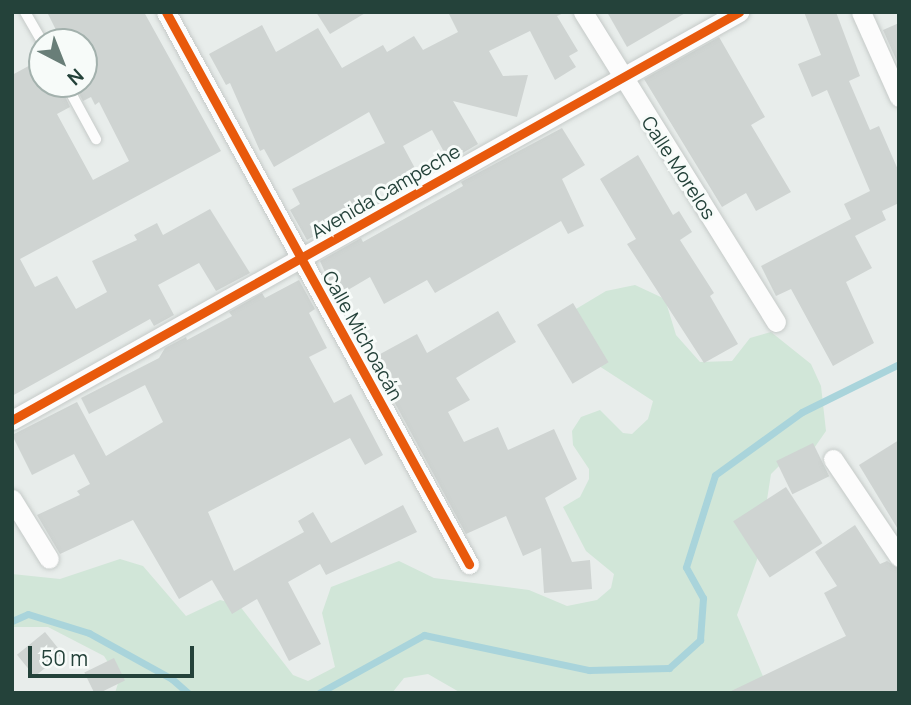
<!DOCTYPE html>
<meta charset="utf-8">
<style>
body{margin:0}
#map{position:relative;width:911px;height:705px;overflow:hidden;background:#e8edeb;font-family:Manrope,sans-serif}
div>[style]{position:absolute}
.green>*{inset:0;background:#d1e6d8}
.stream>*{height:7px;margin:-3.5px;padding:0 3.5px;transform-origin:3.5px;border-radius:3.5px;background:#a9d4db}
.building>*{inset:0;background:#cfd4d2;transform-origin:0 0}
.roads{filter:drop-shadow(0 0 2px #c5cac8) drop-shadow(0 0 2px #c5cac8)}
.service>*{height:10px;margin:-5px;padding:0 5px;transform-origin:5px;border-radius:5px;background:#fcfcfc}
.minor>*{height:19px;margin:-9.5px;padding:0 9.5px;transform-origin:9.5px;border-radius:9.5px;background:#fcfcfc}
.cycleway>*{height:9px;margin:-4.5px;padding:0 4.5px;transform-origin:4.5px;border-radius:4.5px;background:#e8590c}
span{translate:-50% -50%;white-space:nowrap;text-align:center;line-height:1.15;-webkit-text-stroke:6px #f7fbf9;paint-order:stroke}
.street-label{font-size:19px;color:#24423a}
.frame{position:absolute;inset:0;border:14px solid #24423a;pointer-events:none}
.north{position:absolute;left:28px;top:28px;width:70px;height:70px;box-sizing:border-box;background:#f7fbf9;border:2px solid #a3b1ad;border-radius:50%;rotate:138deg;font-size:19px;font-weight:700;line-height:28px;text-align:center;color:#24423a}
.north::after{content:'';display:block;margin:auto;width:24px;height:32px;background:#697e78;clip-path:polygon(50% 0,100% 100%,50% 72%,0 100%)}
.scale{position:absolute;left:28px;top:646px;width:166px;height:32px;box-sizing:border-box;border:4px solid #24423a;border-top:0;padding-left:9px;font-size:21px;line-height:24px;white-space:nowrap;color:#24423a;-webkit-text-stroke:5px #f7fbf9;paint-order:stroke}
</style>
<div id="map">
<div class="green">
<div style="clip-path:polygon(635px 285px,665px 299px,676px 335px,700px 362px,732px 361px,750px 338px,771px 332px,811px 364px,821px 386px,826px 431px,810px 454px,782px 463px,771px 474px,758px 557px,737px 615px,770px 693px,461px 693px,428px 674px,404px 678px,392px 693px,115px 693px,119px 680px,104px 656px,48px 627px,12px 627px,12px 574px,60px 579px,120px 559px,143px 566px,186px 616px,220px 600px,239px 605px,293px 675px,308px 681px,335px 667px,322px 613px,331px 587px,399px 561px,434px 578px,529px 590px,567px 606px,597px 600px,611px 588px,614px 574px,586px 551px,563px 507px,580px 497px,589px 479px,589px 469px,573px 445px,572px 431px,581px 417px,600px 410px,623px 433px,632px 434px,648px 419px,653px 401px,596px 364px,576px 309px,606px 291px)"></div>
</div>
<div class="stream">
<div style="left:12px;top:621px;width:17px;rotate:-24deg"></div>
<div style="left:28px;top:614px;width:64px;rotate:17.3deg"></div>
<div style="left:89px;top:633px;width:95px;rotate:29deg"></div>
<div style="left:172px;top:679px;width:21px;rotate:41deg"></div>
<div style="left:319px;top:693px;width:120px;rotate:-28.9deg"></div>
<div style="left:424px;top:635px;width:169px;rotate:12deg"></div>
<div style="left:589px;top:670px;width:80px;rotate:-1.4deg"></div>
<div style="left:669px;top:668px;width:42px;rotate:-42.1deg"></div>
<div style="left:700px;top:640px;width:42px;rotate:-85.9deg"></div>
<div style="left:703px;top:598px;width:35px;rotate:-119deg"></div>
<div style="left:686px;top:567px;width:96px;rotate:-72.5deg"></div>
<div style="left:715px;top:475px;width:107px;rotate:-35.9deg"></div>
<div style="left:802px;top:412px;width:108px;rotate:-26.3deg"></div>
</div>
<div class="building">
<div style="clip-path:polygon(47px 12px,144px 12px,221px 151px,20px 259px,35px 287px,57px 276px,76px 309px,107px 292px,92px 261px,137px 240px,134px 235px,157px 223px,163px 235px,210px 209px,250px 273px,216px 291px,199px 263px,158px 285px,174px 315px,154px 326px,150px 319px,12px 396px,12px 75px,36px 62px,42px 84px,50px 89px,59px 84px,70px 107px,57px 114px,93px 180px,129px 161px,99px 102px,95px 105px,91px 97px,83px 101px,74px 84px,84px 84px,84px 42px,62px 42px)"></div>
<div style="clip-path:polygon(316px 12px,367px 12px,330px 34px)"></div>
<div style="clip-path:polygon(448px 12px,566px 12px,557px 16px,578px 51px,569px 56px,576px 67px,555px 80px,530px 31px,489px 51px,503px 76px,528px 75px,517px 117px,453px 101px,478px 144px,449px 161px,432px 130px,403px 146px,417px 172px,345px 210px,349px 217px,307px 240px,290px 210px,300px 204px,292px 189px,385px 143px,369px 112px,274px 167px,264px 149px,260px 151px,230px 83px,226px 85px,209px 54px,262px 25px,276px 52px,318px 28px,342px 68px,383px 45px,387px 52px,414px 36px,423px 50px,458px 32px)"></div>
<div style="clip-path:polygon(607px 12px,687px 12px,627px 47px)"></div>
<div style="clip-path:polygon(804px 12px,836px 12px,860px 76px,849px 81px,870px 130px,879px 126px,899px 172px,899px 203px,882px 211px,886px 220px,855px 236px,872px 268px,846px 282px,874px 343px,833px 366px,791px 289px,776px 296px,761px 266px,851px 219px,844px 204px,870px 191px,827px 90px,812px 97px,798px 64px,821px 55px)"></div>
<div style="clip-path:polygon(899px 23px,899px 66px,883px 30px)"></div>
<div style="clip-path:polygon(719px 37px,765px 117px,751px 125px,791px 192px,756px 211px,746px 193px,722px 207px,644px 79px)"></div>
<div style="clip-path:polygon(562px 128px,585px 165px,562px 179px,584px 226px,568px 234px,561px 221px,435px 293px,427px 280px,384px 304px,370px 277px,336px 297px,320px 261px,361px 238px,363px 242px,463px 186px,461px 182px)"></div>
<div style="clip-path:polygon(638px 155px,673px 215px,679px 211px,692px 232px,680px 240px,714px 293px,710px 296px,738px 344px,704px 363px,627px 244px,636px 239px,600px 179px)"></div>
<div style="clip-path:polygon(299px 280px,315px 309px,309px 313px,327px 348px,309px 357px,334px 403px,351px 394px,383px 455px,365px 465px,350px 438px,208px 512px,234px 571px,304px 532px,298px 521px,313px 512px,331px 543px,403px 505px,417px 532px,326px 575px,320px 564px,288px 582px,321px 644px,289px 661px,257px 599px,232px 614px,212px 580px,179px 599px,133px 520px,60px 554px,37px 515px,80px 495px,77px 491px,90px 484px,74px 454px,32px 475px,12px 435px,77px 402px,106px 456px,163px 422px,145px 385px,89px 414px,81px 398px,159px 358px,165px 348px,186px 337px,187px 340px,232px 316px,229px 312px,262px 293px,265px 298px)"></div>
<div style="left:573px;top:303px;width:69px;height:42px;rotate:59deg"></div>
<div style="clip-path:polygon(498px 311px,516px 342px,456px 378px,470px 400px,448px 412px,464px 442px,498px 427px,508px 450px,554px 429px,577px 479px,545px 498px,572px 562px,590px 560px,592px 589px,544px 593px,541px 548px,523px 556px,506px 516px,466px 534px,371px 359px,417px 334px,427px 353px)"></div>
<div style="clip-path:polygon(899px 440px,899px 531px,859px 465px)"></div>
<div style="left:813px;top:443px;width:37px;height:41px;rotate:64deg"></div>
<div style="left:786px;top:487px;width:67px;height:63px;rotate:57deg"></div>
<div style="clip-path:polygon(855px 525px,880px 564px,887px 561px,899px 569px,899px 693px,727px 693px,846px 636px,824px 593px,837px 586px,815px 552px)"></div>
<div style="left:45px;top:632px;width:28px;height:36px;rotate:51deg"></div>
<div style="left:114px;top:658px;width:25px;height:33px;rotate:64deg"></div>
</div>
<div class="roads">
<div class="service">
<div style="left:25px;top:12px;width:34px;rotate:60deg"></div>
<div style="left:66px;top:84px;width:63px;rotate:61.4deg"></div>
</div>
<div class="minor">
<div style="left:166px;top:12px;width:630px;rotate:61.24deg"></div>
<div style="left:583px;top:12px;width:365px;rotate:58.1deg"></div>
<div style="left:861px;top:12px;width:93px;rotate:65.9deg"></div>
<div style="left:12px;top:420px;width:834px;rotate:-29.3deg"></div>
<div style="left:833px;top:459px;width:118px;rotate:56deg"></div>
<div style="left:12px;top:499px;width:70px;rotate:58.3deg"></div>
</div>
</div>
<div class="cycleway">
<div style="left:166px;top:12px;width:630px;rotate:61.24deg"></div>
<div style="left:12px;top:420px;width:834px;rotate:-29.3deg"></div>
</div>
<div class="street-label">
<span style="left:678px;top:168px;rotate:57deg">Calle Morelos</span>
<span style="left:386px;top:192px;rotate:-30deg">Avenida Campeche</span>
<span style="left:362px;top:336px;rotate:61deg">Calle Michoacán</span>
</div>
<div class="frame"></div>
<div class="north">N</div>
<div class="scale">50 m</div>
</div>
